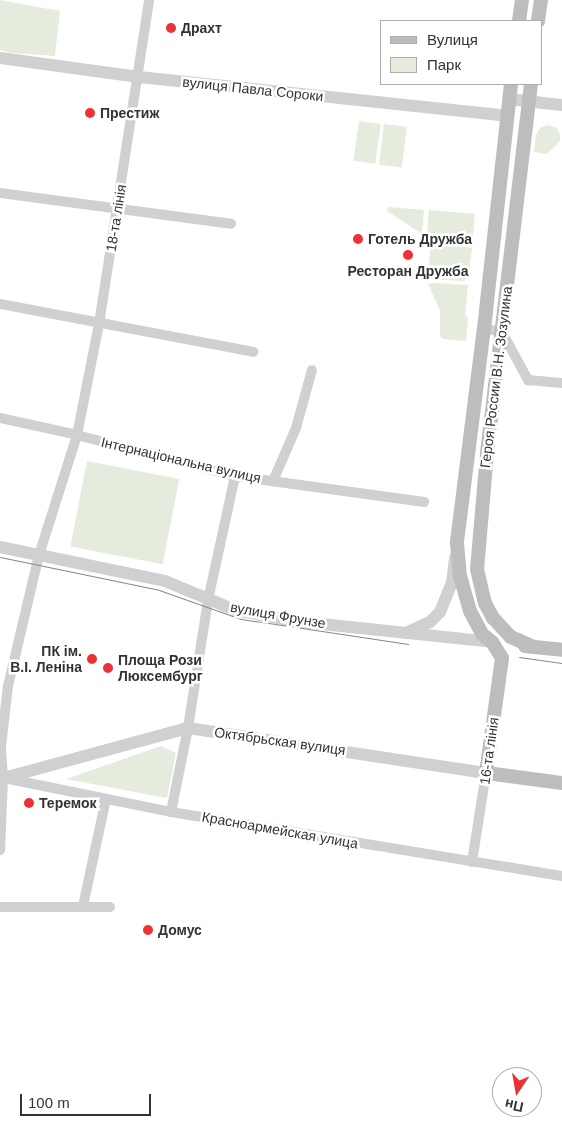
<!DOCTYPE html>
<meta charset="utf-8">
<style>
body{margin:0}
#map{position:relative;width:562px;height:1137px;overflow:hidden;background:#fff;font-family:Helvetica,sans-serif}
div>[style]{position:absolute}
.green>*{inset:0;background:#e5ecde;transform-origin:0 0}
.minor>*{height:10px;margin:-5px;padding:0 5px;transform-origin:5px;border-radius:5px;background:#d0d0d0}
.tertiary>*{height:12px;margin:-6px;padding:0 6px;transform-origin:6px;border-radius:6px;background:#d0d0d0}
.secondary>*{height:14px;margin:-7px;padding:0 7px;transform-origin:7px;border-radius:7px;background:#bdbdbd}
.tram>*{height:1px;margin:-0.5px;padding:0 0.5px;transform-origin:0.5px;border-radius:0.5px;background:#888}
.dots>*{width:14px;height:14px;translate:-50% -50%;box-sizing:border-box;border:2px solid #fff;border-radius:50%}
span{translate:-50% -50%;white-space:nowrap;text-align:center;line-height:1.15;-webkit-text-stroke:5px #fff;paint-order:stroke}
.poi-label{font-size:14px;color:#333;font-weight:700}
.left{translate:0 -50%;text-align:left}
.right{translate:-100% -50%;text-align:right}
.street-label{font-size:14px;color:#333}
.legend{position:absolute;left:380px;top:20px;width:162px;height:65px;box-sizing:border-box;background:#fff;border:1px solid #adadad;margin:0;padding:6px 9px;list-style:none;font-size:15px;color:#333}
.legend li{display:flex;align-items:center;gap:10px;height:25px}
.legend b{width:25px;border:1px solid #adadad}
.north{position:absolute;left:492px;top:1067px;width:50px;height:50px;box-sizing:border-box;background:#fff;border:1px solid #adadad;border-radius:50%;rotate:192deg;font-size:14px;font-weight:700;line-height:20px;text-align:center;color:#333}
.north::after{content:'';display:block;margin:auto;width:18px;height:22px;background:#ec3234;clip-path:polygon(50% 0,100% 100%,50% 72%,0 100%)}
.scale{position:absolute;left:20px;top:1094px;width:131px;height:22px;box-sizing:border-box;border:2px solid #333;border-top:0;padding-left:6px;font-size:15px;line-height:18px;white-space:nowrap;color:#333;-webkit-text-stroke:4px #fff;paint-order:stroke}
</style>
<div id="map">
<div class="green">
<div style="clip-path:polygon(0 0,60px 11px,55px 56px,11px 53px,0 50px)"></div>
<div style="left:359px;top:121px;width:22px;height:40px;rotate:8deg"></div>
<div style="left:384px;top:124px;width:23px;height:41px;rotate:7deg"></div>
<div style="clip-path:polygon(547px 125px,557px 128px,560px 135px,560px 141px,547px 154px,534px 152px,536px 135px,540px 128px)"></div>
<div style="clip-path:polygon(388px 207px,424px 210px,422px 234px,387px 211px)"></div>
<div style="left:429px;top:210px;width:46px;height:29px;rotate:5deg"></div>
<div style="clip-path:polygon(431px 242px,472px 248px,468px 278px,464px 281px,428px 279px)"></div>
<div style="clip-path:polygon(434px 283px,468px 285px,465px 315px,468px 319px,466px 341px,443px 339px,440px 336px,440px 310px,428px 284px)"></div>
<div style="left:87px;top:461px;width:94px;height:87px;rotate:11deg"></div>
<div style="clip-path:polygon(161px 746px,176px 753px,167px 798px,66px 779px)"></div>
</div>
<div class="minor">
<div style="left:0;top:193px;width:233px;rotate:7.6deg"></div>
<div style="left:0;top:304px;width:258px;rotate:10.7deg"></div>
<div style="left:484px;top:328px;width:18px;rotate:13deg"></div>
<div style="left:502px;top:332px;width:55px;rotate:61.6deg"></div>
<div style="left:528px;top:380px;width:34px;rotate:5deg"></div>
<div style="left:0;top:418px;width:79px;rotate:12.4deg"></div>
<div style="left:77px;top:435px;width:163px;rotate:14.5deg"></div>
<div style="left:235px;top:476px;width:191px;rotate:7.8deg"></div>
<div style="left:273px;top:481px;width:58px;rotate:-66.5deg"></div>
<div style="left:296px;top:428px;width:60px;rotate:-74.6deg"></div>
<div style="left:4px;top:778px;width:170px;rotate:11.5deg"></div>
<div style="left:171px;top:812px;width:396px;rotate:9.3deg"></div>
<div style="left:171px;top:812px;width:86px;rotate:-78.6deg"></div>
<div style="left:188px;top:728px;width:130px;rotate:-81.1deg"></div>
<div style="left:208px;top:600px;width:127px;rotate:-77.7deg"></div>
<div style="left:0;top:850px;width:72px;rotate:-87.6deg"></div>
<div style="left:3px;top:778px;width:31px;rotate:-94deg"></div>
<div style="left:1px;top:747px;width:61px;rotate:-83.5deg"></div>
<div style="left:8px;top:686px;width:135px;rotate:-76.7deg"></div>
<div style="left:39px;top:555px;width:126px;rotate:-72.4deg"></div>
<div style="left:77px;top:435px;width:113px;rotate:-78.8deg"></div>
<div style="left:99px;top:324px;width:328px;rotate:-81.2deg"></div>
<div style="left:472px;top:862px;width:90px;rotate:-81.1deg"></div>
<div style="left:83px;top:906px;width:109px;rotate:-77.9deg"></div>
<div style="left:0;top:907px;width:110px"></div>
</div>
<div class="tertiary">
<div style="left:0;top:58px;width:140px;rotate:7.8deg"></div>
<div style="left:139px;top:77px;width:370px;rotate:6deg"></div>
<div style="left:509px;top:99px;width:53px;rotate:6.5deg"></div>
<div style="left:0;top:547px;width:168px;rotate:11.6deg"></div>
<div style="left:165px;top:581px;width:76px;rotate:22.5deg"></div>
<div style="left:235px;top:610px;width:59px;rotate:10.7deg"></div>
<div style="left:293px;top:621px;width:200px;rotate:6deg"></div>
<div style="left:406px;top:633px;width:26px;rotate:-25deg"></div>
<div style="left:430px;top:622px;width:14px;rotate:-45deg"></div>
<div style="left:440px;top:612px;width:31px;rotate:-68deg"></div>
<div style="left:452px;top:583px;width:26px;rotate:-83deg"></div>
<div style="left:0;top:779px;width:195px;rotate:-15.2deg"></div>
<div style="left:188px;top:728px;width:301px;rotate:8.6deg"></div>
</div>
<div class="secondary">
<div style="left:519px;top:21px;width:21px;rotate:-82deg"></div>
<div style="left:538px;top:21px;width:21px;rotate:-82deg"></div>
<div style="left:511px;top:84px;width:229px;rotate:96.3deg"></div>
<div style="left:486px;top:312px;width:233px;rotate:97.2deg"></div>
<div style="left:457px;top:543px;width:33px;rotate:85deg"></div>
<div style="left:460px;top:576px;width:36px;rotate:74deg"></div>
<div style="left:470px;top:611px;width:26px;rotate:62deg"></div>
<div style="left:482px;top:634px;width:13px;rotate:39deg"></div>
<div style="left:492px;top:642px;width:19px;rotate:58deg"></div>
<div style="left:502px;top:658px;width:116px;rotate:97.9deg"></div>
<div style="left:486px;top:773px;width:77px;rotate:7.5deg"></div>
<div style="left:531px;top:84px;width:372px;rotate:96.8deg"></div>
<div style="left:487px;top:453px;width:116px;rotate:94.9deg"></div>
<div style="left:477px;top:569px;width:35px;rotate:77deg"></div>
<div style="left:485px;top:603px;width:17px;rotate:62deg"></div>
<div style="left:493px;top:618px;width:26px;rotate:47deg"></div>
<div style="left:511px;top:637px;width:24px;rotate:24deg"></div>
<div style="left:525px;top:646px;width:37px;rotate:6deg"></div>
</div>
<div class="tram">
<div style="left:0;top:557px;width:162px;rotate:11.7deg"></div>
<div style="left:159px;top:590px;width:87px;rotate:19.5deg"></div>
<div style="left:241px;top:619px;width:169px;rotate:8.5deg"></div>
<div style="left:519px;top:657px;width:43px;rotate:7.9deg"></div>
</div>
<div class="dots">
<div style="left:171px;top:28px;background:#ec3234"></div>
<div style="left:90px;top:113px;background:#ec3234"></div>
<div style="left:358px;top:239px;background:#ec3234"></div>
<div style="left:408px;top:255px;background:#ec3234"></div>
<div style="left:92px;top:659px;background:#ec3234"></div>
<div style="left:108px;top:668px;background:#ec3234"></div>
<div style="left:29px;top:803px;background:#ec3234"></div>
<div style="left:148px;top:930px;background:#ec3234"></div>
</div>
<div class="poi-label">
<span class="left" style="left:181px;top:28px">Драхт</span>
<span class="left" style="left:100px;top:113px">Престиж</span>
<span class="left" style="left:368px;top:239px">Готель Дружба</span>
<span style="left:408px;top:271px">Ресторан Дружба</span>
<span class="right" style="left:82px;top:659px">ПК ім.<br>В.І. Леніна</span>
<span class="left" style="left:118px;top:668px">Площа Рози<br>Люксембург</span>
<span class="left" style="left:39px;top:803px">Теремок</span>
<span class="left" style="left:158px;top:930px">Домус</span>
</div>
<div class="street-label">
<span style="left:253px;top:89px;rotate:6deg">вулиця Павла Сороки</span>
<span style="left:116px;top:218px;rotate:-81deg">18-та лінія</span>
<span style="left:496px;top:377px;rotate:-83deg">Героя России В.Н. Зозулина</span>
<span style="left:181px;top:460px;rotate:13deg">Інтернаціональна вулиця</span>
<span style="left:278px;top:615px;rotate:10deg">вулиця Фрунзе</span>
<span style="left:280px;top:741px;rotate:8deg">Октябрьская вулиця</span>
<span style="left:489px;top:751px;rotate:-82deg">16-та лінія</span>
<span style="left:280px;top:830px;rotate:10deg">Красноармейская улица</span>
</div>
<ul class="legend">
<li><b style="height:6px;background:#bdbdbd"></b>Вулиця</li>
<li><b style="height:14px;background:#e5ecde"></b>Парк</li>
</ul>
<div class="north">Пн</div>
<div class="scale">100 m</div>
</div>
